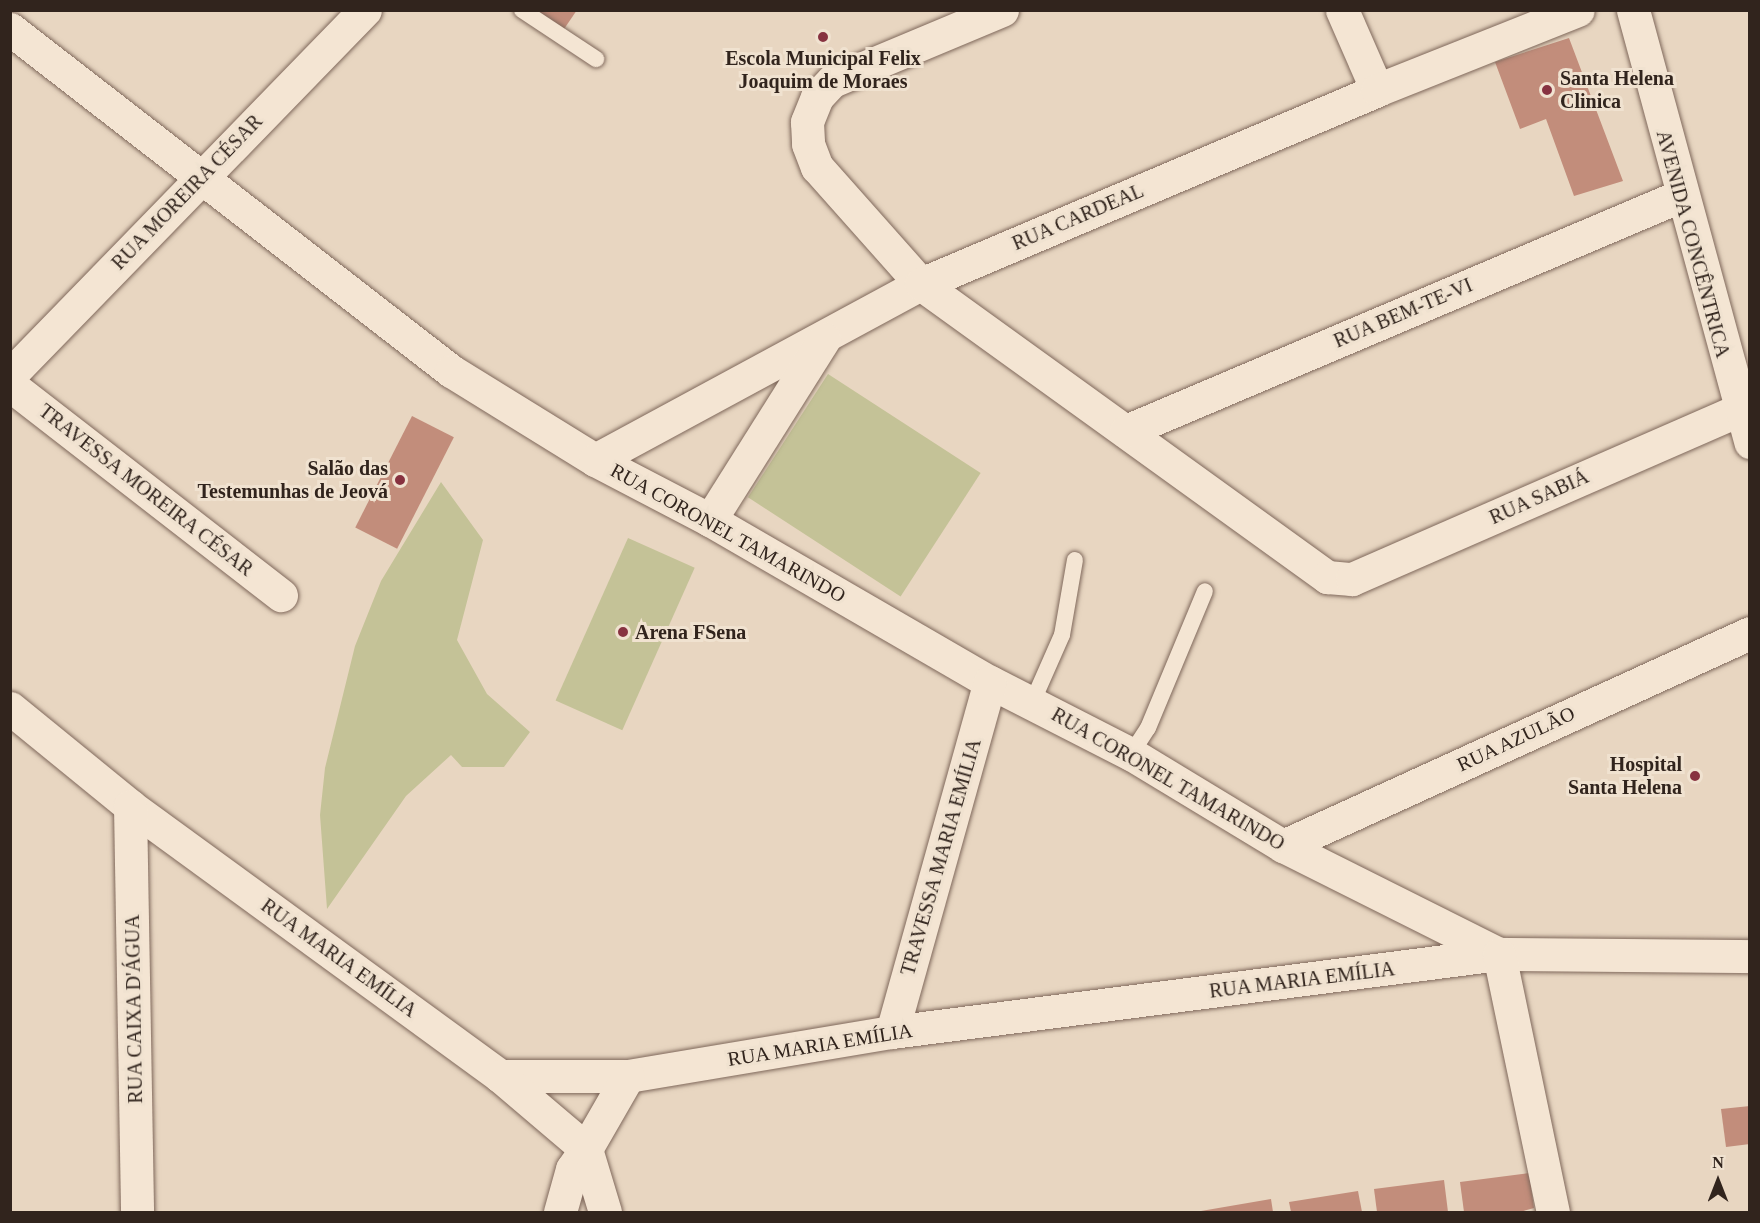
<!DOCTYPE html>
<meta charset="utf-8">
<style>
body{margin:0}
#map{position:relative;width:1760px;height:1223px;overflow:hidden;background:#e8d6c1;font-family:Georgia,serif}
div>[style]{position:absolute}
.green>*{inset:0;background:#c4c297;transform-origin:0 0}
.building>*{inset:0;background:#c28d7b;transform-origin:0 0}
.roads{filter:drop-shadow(0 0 2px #7f685b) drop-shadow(0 0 2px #7f685b)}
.lane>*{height:16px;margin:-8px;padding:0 8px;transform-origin:8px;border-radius:8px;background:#f4e5d3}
.street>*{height:33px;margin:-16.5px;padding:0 16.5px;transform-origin:16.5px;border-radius:16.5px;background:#f4e5d3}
.secondary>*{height:33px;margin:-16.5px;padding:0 16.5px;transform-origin:16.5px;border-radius:16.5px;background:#f4e5d3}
.dots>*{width:16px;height:16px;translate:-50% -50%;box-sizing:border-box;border:3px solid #f0e2d0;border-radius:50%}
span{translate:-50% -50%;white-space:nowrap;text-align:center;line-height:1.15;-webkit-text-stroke:6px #f0e2d0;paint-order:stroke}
.poi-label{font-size:20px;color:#31241d;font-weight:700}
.left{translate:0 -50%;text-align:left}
.right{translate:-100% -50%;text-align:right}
.street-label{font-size:20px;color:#31241d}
.frame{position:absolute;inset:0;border:12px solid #31241d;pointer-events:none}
.north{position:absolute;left:1688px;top:1151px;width:60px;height:60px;-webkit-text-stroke:4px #f0e2d0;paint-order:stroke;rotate:0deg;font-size:16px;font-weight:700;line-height:24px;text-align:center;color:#31241d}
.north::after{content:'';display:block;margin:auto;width:21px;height:27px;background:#31241d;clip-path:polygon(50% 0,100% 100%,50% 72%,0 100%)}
</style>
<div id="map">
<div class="green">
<div style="left:828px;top:374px;width:182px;height:147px;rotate:33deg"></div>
<div style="clip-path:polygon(441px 482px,483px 540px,457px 640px,487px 694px,530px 732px,504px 767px,462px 767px,451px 755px,406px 796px,327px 909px,320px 815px,325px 768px,355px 646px,381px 581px)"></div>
<div style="left:628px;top:538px;width:73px;height:178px;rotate:24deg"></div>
</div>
<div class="building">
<div style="clip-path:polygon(531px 10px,577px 10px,562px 32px)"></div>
<div style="clip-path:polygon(1569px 38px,1623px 181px,1574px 196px,1546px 119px,1520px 129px,1495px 62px)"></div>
<div style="left:412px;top:416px;width:47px;height:125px;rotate:27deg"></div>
<div style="clip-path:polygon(1750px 1106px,1750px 1144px,1726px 1147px,1721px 1109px)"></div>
<div style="clip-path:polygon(1529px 1173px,1534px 1208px,1520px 1212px,1464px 1212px,1460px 1182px)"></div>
<div style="clip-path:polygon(1444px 1180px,1448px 1212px,1377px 1212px,1374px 1189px)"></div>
<div style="clip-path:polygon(1358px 1191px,1362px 1212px,1291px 1212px,1289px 1202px)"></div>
<div style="clip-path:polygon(1271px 1199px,1273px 1212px,1202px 1212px,1201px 1211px)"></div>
</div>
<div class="roads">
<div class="lane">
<div style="left:522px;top:10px;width:89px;rotate:33.5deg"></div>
<div style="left:1032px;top:703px;width:74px;rotate:-66.2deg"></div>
<div style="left:1062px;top:635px;width:76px;rotate:-80.2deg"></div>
<div style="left:1131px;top:754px;width:31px;rotate:-57deg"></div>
<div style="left:1148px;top:728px;width:148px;rotate:-67.4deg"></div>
</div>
<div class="street">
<div style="left:1002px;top:10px;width:184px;rotate:157.3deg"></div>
<div style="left:832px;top:81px;width:22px;rotate:133deg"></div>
<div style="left:817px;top:97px;width:27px;rotate:112deg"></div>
<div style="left:807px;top:122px;width:22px;rotate:87deg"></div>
<div style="left:808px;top:144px;width:25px;rotate:69deg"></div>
<div style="left:817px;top:167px;width:157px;rotate:48.4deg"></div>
<div style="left:921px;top:284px;width:501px;rotate:35.82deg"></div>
<div style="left:1327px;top:577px;width:25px;rotate:5deg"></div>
<div style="left:1352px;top:579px;width:421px;rotate:-23.6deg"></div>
<div style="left:1342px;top:10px;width:87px;rotate:66.4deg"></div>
<div style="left:10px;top:29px;width:558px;rotate:37.79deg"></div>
<div style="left:451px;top:371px;width:169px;rotate:31.7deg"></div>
<div style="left:595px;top:460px;width:130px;rotate:27.6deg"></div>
<div style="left:710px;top:520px;width:323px;rotate:30.1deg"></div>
<div style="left:990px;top:682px;width:158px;rotate:27.1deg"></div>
<div style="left:1131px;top:754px;width:178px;rotate:31.2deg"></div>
<div style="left:1283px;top:846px;width:241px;rotate:26.6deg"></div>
<div style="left:10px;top:385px;width:343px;rotate:37.8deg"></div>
<div style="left:1126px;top:431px;width:602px;rotate:-22.99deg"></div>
<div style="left:595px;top:460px;width:370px;rotate:-28.4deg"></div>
<div style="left:921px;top:284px;width:496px;rotate:-23deg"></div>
<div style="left:1377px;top:90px;width:216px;rotate:-21.7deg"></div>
<div style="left:710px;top:520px;width:214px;rotate:-57.8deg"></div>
<div style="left:10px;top:708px;width:155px;rotate:39.2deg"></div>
<div style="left:130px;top:806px;width:458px;rotate:36.1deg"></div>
<div style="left:500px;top:1076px;width:128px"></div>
<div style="left:628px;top:1076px;width:268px;rotate:-9.5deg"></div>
<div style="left:892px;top:1032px;width:612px;rotate:-7.32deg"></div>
<div style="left:1499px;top:954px;width:251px;rotate:0.5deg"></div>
<div style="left:130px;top:806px;width:406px;rotate:89deg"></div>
<div style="left:1283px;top:846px;width:513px;rotate:-24.52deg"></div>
<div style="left:1499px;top:954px;width:264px;rotate:78.2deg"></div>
<div style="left:892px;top:1032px;width:363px;rotate:-74.4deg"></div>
<div style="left:500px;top:1076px;width:113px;rotate:40.3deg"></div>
<div style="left:586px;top:1149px;width:24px;rotate:125deg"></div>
<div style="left:572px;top:1169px;width:45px;rotate:105.6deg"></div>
<div style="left:605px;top:1212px;width:66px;rotate:-106.8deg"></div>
<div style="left:586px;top:1149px;width:84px;rotate:-60.1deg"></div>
</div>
<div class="secondary">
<div style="left:1633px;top:10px;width:448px;rotate:74.8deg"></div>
<div style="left:10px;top:375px;width:509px;rotate:-45.8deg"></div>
</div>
</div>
<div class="dots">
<div style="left:823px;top:37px;background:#873240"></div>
<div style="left:1547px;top:90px;background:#873240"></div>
<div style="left:400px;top:480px;background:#873240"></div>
<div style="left:623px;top:632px;background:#873240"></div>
<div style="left:1695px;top:776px;background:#873240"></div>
</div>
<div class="poi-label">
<span style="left:823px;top:70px">Escola Municipal Felix<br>Joaquim de Moraes</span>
<span class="left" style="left:1560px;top:90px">Santa Helena<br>Clinica</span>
<span class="right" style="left:388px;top:480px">Salão das<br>Testemunhas de Jeová</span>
<span class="left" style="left:635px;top:632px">Arena FSena</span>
<span class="right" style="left:1682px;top:776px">Hospital<br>Santa Helena</span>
</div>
<div class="street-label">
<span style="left:187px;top:192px;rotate:-46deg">RUA MOREIRA CÉSAR</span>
<span style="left:1078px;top:217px;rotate:-23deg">RUA CARDEAL</span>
<span style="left:1693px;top:244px;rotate:75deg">AVENIDA CONCÊNTRICA</span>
<span style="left:1403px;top:313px;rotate:-23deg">RUA BEM-TE-VI</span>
<span style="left:146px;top:490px;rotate:38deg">TRAVESSA MOREIRA CÉSAR</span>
<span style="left:1539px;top:497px;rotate:-24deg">RUA SABIÁ</span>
<span style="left:728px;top:533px;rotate:29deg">RUA CORONEL TAMARINDO</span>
<span style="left:1516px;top:739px;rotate:-25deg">RUA AZULÃO</span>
<span style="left:1168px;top:779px;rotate:30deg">RUA CORONEL TAMARINDO</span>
<span style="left:941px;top:857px;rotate:-74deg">TRAVESSA MARIA EMÍLIA</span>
<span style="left:339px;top:958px;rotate:36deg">RUA MARIA EMÍLIA</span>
<span style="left:1302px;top:980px;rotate:-7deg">RUA MARIA EMÍLIA</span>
<span style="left:134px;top:1009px;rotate:-91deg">RUA CAIXA D'ÁGUA</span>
<span style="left:820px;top:1045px;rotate:-9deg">RUA MARIA EMÍLIA</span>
</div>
<div class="frame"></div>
<div class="north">N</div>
</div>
